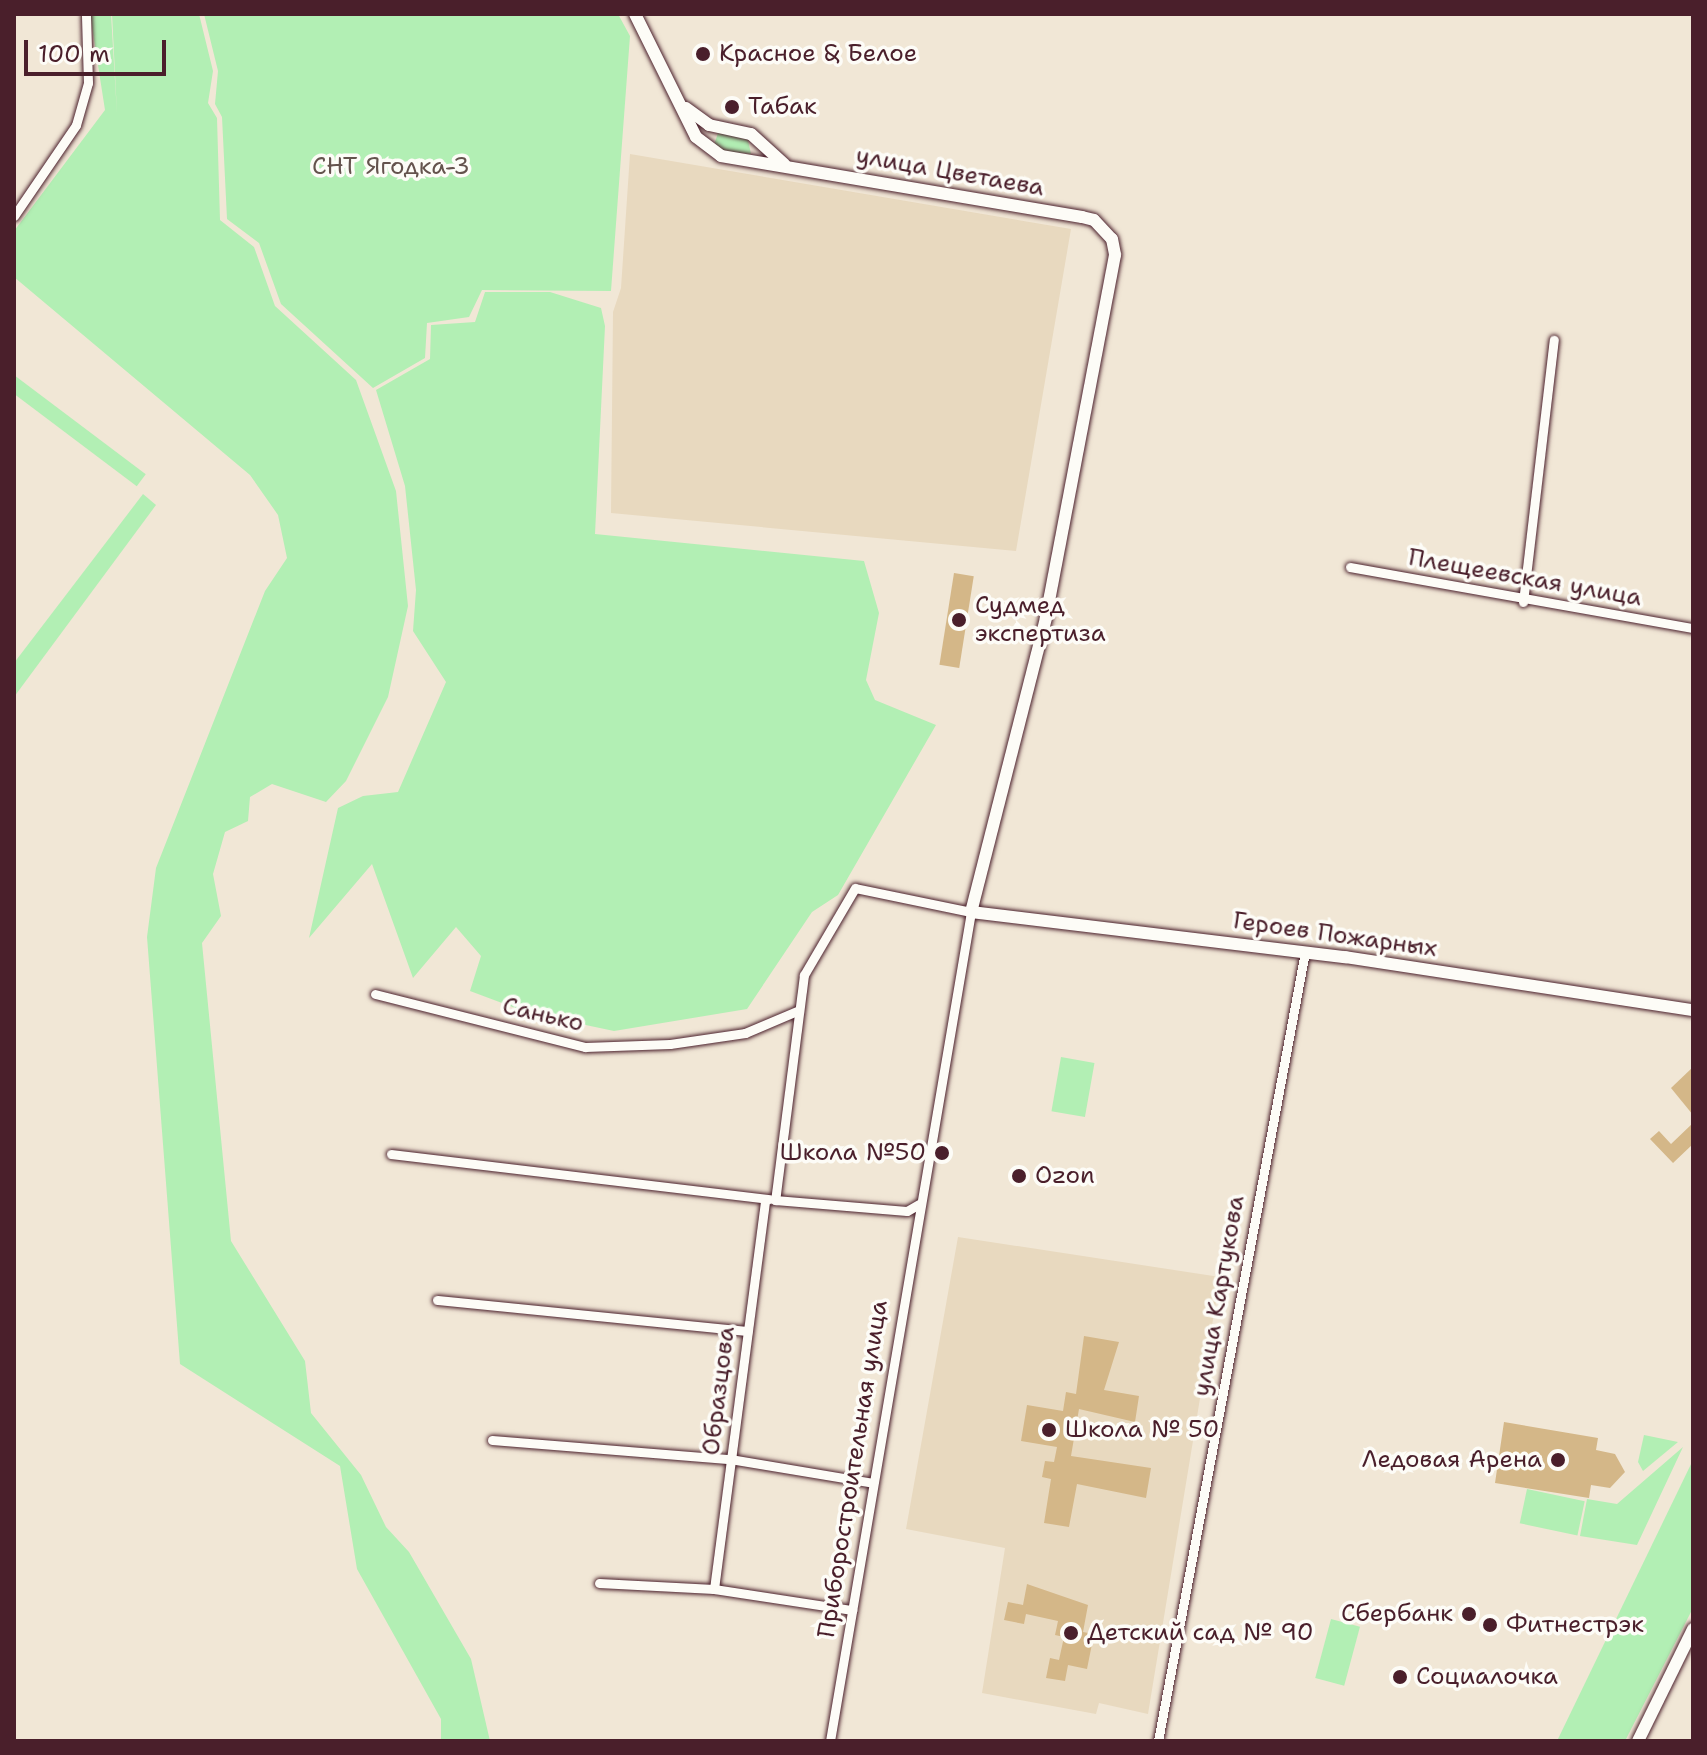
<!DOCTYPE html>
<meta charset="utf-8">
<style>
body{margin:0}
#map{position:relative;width:1707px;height:1755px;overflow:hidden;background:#f1e7d6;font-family:"Shantell Sans",sans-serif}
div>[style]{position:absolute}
.built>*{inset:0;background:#e8d9bf}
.green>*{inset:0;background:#b2efb4;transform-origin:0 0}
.building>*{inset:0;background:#d4b788;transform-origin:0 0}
.roads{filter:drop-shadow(0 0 2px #4a1f2b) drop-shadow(0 0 2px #4a1f2b)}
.street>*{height:9px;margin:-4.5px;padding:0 4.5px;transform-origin:4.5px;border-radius:4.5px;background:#fdfcf7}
.secondary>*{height:12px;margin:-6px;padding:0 6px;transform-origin:6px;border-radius:6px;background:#fdfcf7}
.dots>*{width:22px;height:22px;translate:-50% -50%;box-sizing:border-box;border:4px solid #fdfcf7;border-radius:50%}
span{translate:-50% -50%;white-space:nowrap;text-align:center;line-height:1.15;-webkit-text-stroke:7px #fdfcf7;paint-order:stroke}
.poi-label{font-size:24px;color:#4a1f2b}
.left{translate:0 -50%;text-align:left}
.right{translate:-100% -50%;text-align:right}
.park-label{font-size:24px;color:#64534d}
.street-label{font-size:24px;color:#4a1f2b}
.frame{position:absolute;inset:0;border:16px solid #4a1f2b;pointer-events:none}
.scale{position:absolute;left:24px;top:40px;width:142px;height:36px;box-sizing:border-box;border:4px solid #4a1f2b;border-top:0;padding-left:10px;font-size:24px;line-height:28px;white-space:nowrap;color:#4a1f2b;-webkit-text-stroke:6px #fdfcf7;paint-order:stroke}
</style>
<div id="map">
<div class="built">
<div style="clip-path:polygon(630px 154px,1071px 229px,1016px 551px,611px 513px,613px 312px,621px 288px)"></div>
<div style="clip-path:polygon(958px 1237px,1220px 1277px,1148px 1714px,1099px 1703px,1096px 1714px,982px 1693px,1005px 1548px,906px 1529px)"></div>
</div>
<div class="green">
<div style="clip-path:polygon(90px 14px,111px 14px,117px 114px,112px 14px,199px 14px,213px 71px,208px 103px,217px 118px,220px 220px,254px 247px,275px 306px,356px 380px,396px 491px,408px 606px,388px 697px,346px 781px,326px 802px,272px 784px,250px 797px,248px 821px,225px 832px,213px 874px,221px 916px,202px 943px,231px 1241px,305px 1361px,311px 1413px,361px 1475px,386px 1527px,409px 1552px,471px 1659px,490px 1741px,441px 1741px,441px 1719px,357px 1569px,340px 1466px,180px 1364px,147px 937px,156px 868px,265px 591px,287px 558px,278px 515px,250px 475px,14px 277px,14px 231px,105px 110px)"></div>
<div style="clip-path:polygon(204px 14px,618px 14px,630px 36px,611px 291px,482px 290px,469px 317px,427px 323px,425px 358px,373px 388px,281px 304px,259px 243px,227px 219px,222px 117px,215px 104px,218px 71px)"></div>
<div style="clip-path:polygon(718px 133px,747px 136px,751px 154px,721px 151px,714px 145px)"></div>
<div style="clip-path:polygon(485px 292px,550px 292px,601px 308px,605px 326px,595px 534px,864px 561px,879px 613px,866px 680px,875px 700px,936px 725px,838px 895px,812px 912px,747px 1009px,614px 1031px,529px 1013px,470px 991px,481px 956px,456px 927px,413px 978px,372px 864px,309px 938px,338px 808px,363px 796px,398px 792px,446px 682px,413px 631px,416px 590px,405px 486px,376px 390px,430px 359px,431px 325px,475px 322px)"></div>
<div style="left:14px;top:375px;width:165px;height:15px;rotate:37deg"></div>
<div style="clip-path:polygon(143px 494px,156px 505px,14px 697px,14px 663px)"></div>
<div style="left:1061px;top:1057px;width:34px;height:55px;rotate:10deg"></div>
<div style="clip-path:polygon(1644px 1435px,1678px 1442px,1643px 1471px,1638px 1462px)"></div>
<div style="clip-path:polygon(1683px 1447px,1637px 1545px,1580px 1536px,1587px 1499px,1617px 1504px)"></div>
<div style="clip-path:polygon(1693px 1460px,1693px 1608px,1625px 1741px,1557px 1741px)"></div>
<div style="left:1527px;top:1489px;width:59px;height:35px;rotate:12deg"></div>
<div style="left:1331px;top:1619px;width:30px;height:61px;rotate:15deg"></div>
</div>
<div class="building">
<div style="left:954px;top:573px;width:20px;height:93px;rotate:9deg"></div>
<div style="clip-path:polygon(1693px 1067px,1693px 1115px,1671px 1088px)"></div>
<div style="clip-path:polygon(1693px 1123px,1693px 1144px,1673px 1163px,1650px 1139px,1659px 1131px,1671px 1144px)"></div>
<div style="clip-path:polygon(1084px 1336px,1119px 1342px,1104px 1390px,1139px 1396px,1135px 1422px,1079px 1409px,1071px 1456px,1151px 1468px,1146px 1498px,1077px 1484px,1069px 1527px,1044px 1523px,1051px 1479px,1042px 1477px,1045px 1461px,1054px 1462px,1057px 1447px,1021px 1441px,1027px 1405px,1063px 1411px,1066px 1392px,1076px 1394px)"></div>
<div style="clip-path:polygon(1504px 1422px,1598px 1438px,1596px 1450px,1615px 1454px,1625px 1472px,1610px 1488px,1591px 1485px,1589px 1498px,1495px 1483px)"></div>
<div style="clip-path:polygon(1027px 1584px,1088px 1605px,1083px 1632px,1094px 1634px,1087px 1669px,1068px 1665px,1065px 1681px,1046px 1678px,1050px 1658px,1059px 1660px,1064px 1637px,1055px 1635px,1058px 1621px,1026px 1614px,1024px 1624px,1004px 1620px,1008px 1602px,1023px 1605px)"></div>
</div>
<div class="roads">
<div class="street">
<div style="left:14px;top:216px;width:110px;rotate:-55.7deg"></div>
<div style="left:76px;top:125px;width:44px;rotate:-74.1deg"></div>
<div style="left:88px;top:83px;width:69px;rotate:-91.7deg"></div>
<div style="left:1350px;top:567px;width:348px;rotate:10.1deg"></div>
<div style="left:1523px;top:602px;width:264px;rotate:-83.3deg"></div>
<div style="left:375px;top:994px;width:217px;rotate:14.2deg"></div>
<div style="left:585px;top:1047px;width:85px;rotate:-2deg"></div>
<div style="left:670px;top:1044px;width:76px;rotate:-8.3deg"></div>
<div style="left:745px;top:1033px;width:56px;rotate:-22.9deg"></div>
<div style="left:391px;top:1154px;width:381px;rotate:6.8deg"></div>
<div style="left:437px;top:1300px;width:312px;rotate:5.7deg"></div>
<div style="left:492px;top:1440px;width:239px;rotate:4.6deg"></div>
<div style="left:730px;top:1459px;width:145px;rotate:9.5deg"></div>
<div style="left:599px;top:1583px;width:115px;rotate:3deg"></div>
<div style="left:714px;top:1589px;width:140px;rotate:8.7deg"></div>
<div style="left:714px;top:1589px;width:393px;rotate:-82.5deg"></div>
<div style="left:830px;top:1741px;width:841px;rotate:-80.35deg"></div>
<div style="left:971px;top:912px;width:118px;rotate:-168.3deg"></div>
<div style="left:855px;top:888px;width:101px;rotate:120.4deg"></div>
<div style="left:804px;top:975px;width:227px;rotate:97.3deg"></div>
<div style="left:775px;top:1200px;width:132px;rotate:4.8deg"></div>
<div style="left:907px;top:1211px;width:14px;rotate:-30deg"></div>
<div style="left:1158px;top:1741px;width:803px;rotate:-79.45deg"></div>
</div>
<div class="secondary">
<div style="left:635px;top:14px;width:137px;rotate:63.6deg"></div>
<div style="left:696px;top:137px;width:31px;rotate:37deg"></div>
<div style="left:721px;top:156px;width:366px;rotate:9.6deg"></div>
<div style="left:1082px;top:217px;width:12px;rotate:14deg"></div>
<div style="left:1094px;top:220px;width:26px;rotate:47deg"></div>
<div style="left:1112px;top:239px;width:16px;rotate:79deg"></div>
<div style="left:1115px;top:255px;width:369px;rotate:100.8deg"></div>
<div style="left:1046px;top:618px;width:303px;rotate:104.3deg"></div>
<div style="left:971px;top:912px;width:377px;rotate:6.9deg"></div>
<div style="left:1345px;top:957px;width:352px;rotate:8.7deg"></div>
<div style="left:686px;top:108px;width:29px;rotate:36deg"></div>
<div style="left:709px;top:125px;width:43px;rotate:12.1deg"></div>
<div style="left:751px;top:134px;width:45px;rotate:42.3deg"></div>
<div style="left:1638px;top:1741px;width:125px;rotate:-63.8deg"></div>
</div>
</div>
<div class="dots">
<div style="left:703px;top:54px;background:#4a1f2b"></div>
<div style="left:732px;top:107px;background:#4a1f2b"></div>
<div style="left:959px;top:620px;background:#4a1f2b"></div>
<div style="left:942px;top:1153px;background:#4a1f2b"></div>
<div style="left:1019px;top:1176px;background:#4a1f2b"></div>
<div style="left:1049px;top:1430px;background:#4a1f2b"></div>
<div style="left:1558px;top:1460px;background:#4a1f2b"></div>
<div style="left:1469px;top:1614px;background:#4a1f2b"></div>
<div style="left:1490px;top:1625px;background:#4a1f2b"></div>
<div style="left:1071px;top:1633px;background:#4a1f2b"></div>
<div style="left:1400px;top:1677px;background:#4a1f2b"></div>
</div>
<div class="poi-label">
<span class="left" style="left:719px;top:54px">Красное &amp; Белое</span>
<span class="left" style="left:748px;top:107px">Табак</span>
<span class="left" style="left:975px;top:620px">Судмед<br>экспертиза</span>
<span class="right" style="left:926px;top:1153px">Школа №50</span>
<span class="left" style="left:1035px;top:1176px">Ozon</span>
<span class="left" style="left:1065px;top:1430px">Школа № 50</span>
<span class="right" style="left:1542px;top:1460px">Ледовая Арена</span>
<span class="right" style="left:1453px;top:1614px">Сбербанк</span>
<span class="left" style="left:1506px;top:1625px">Фитнестрэк</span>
<span class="left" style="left:1087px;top:1633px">Детский сад № 90</span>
<span class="left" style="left:1416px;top:1677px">Социалочка</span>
</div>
<div class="park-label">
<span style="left:391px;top:167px">СНТ Ягодка-3</span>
</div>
<div class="street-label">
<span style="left:950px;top:172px;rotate:10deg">улица Цветаева</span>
<span style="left:1525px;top:578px;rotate:10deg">Плещеевская улица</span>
<span style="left:1335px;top:935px;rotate:8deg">Героев Пожарных</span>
<span style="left:543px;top:1015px;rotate:13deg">Санько</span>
<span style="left:1219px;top:1296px;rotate:-80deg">улица Картукова</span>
<span style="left:719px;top:1391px;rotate:-83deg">Образцова</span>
<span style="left:853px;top:1469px;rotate:-81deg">Приборостроительная улица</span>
</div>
<div class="frame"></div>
<div class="scale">100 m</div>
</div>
